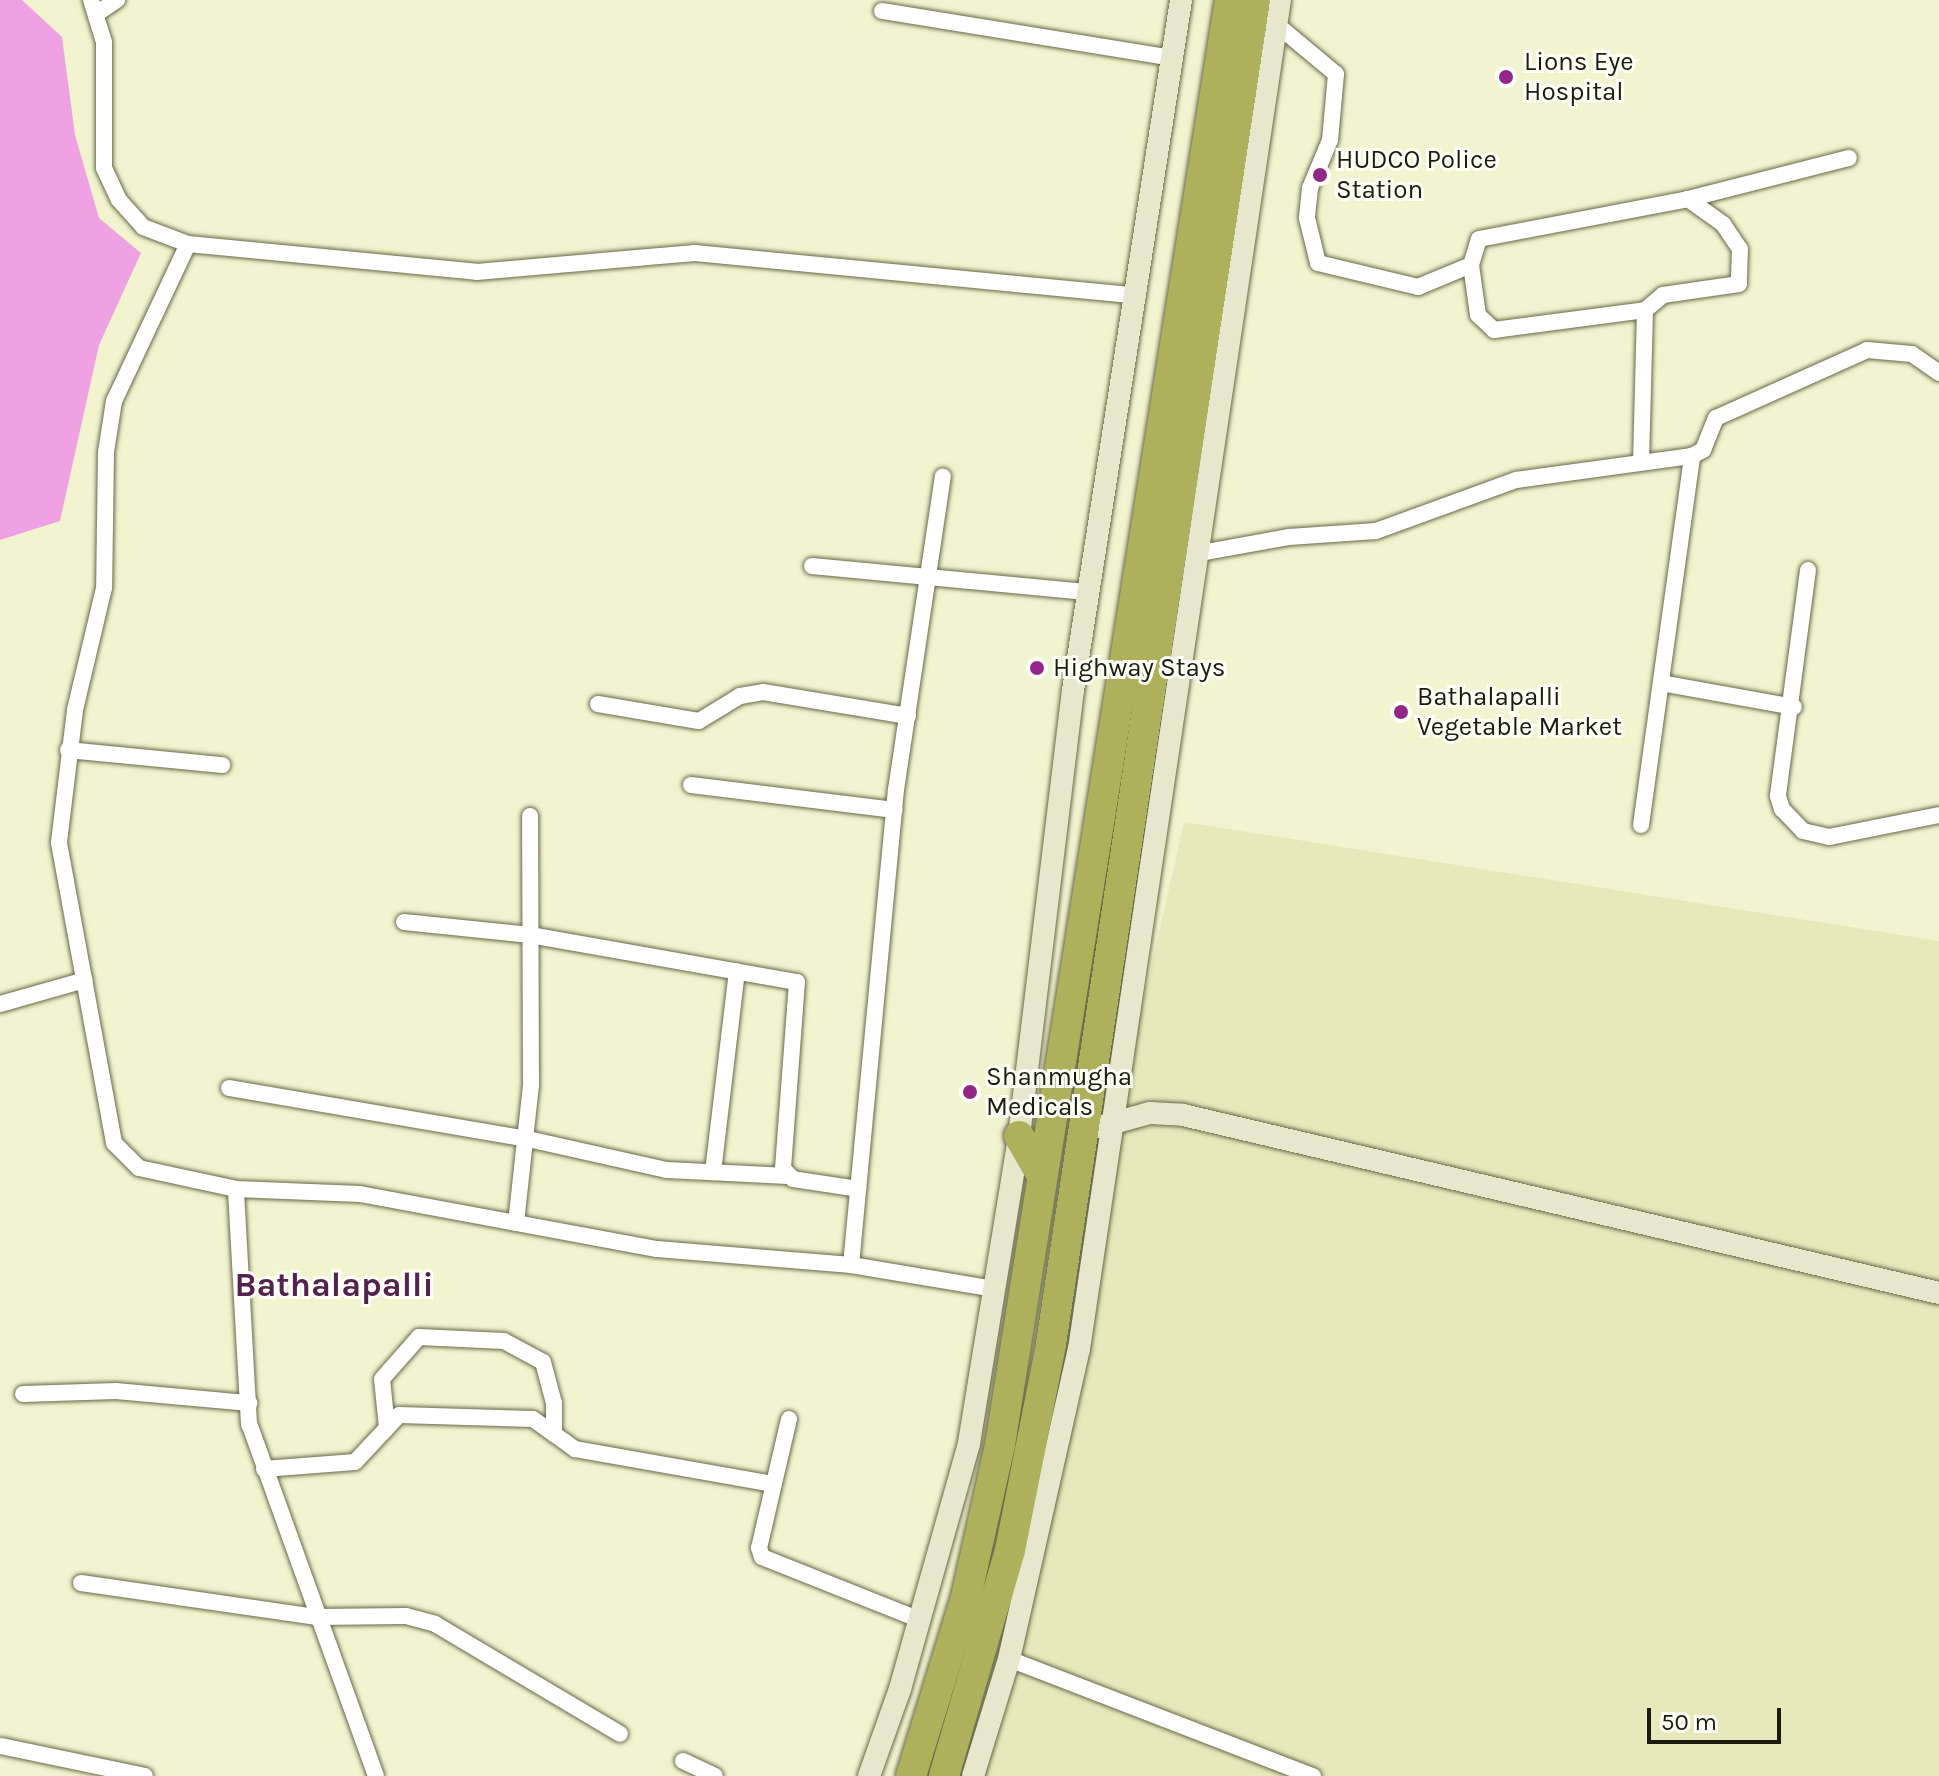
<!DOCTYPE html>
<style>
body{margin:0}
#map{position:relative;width:1939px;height:1776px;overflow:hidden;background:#f2f4cf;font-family:Karla,sans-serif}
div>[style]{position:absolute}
.built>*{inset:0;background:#e7e9bc}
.water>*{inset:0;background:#eea1e3}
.roads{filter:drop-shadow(0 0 2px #676847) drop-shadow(0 0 2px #676847)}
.street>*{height:16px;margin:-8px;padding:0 8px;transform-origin:8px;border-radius:8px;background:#fff}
.secondary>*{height:22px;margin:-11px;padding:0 11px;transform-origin:11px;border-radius:11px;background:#e7e7ce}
.highway>*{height:30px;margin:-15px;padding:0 15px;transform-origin:15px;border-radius:15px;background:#aeb05c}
.dots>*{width:22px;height:22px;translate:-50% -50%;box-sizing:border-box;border:4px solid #fefff7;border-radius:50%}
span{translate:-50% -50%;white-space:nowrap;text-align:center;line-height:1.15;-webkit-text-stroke:6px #fefff7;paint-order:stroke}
.poi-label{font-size:26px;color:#1b1b0e}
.left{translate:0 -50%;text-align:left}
.district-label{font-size:34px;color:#552250;font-weight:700}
.scale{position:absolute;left:1647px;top:1708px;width:134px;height:36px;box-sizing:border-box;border:4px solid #1b1b0e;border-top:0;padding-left:10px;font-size:24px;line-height:28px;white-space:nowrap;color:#1b1b0e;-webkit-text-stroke:6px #fefff7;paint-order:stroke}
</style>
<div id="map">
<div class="built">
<div style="clip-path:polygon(1184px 822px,1939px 941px,1939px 1776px,968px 1776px)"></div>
</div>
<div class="water">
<div style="clip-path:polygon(0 0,22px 0,62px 37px,75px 135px,99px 218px,141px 253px,99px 345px,60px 521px,0 540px)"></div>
</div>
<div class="roads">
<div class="street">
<div style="left:91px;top:0;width:44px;rotate:72.8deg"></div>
<div style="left:104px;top:42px;width:126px;rotate:90deg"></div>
<div style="left:104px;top:168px;width:35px;rotate:65deg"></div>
<div style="left:119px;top:200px;width:36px;rotate:48deg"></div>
<div style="left:143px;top:227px;width:48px;rotate:20.7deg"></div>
<div style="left:188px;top:244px;width:290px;rotate:5.5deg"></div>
<div style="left:477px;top:272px;width:219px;rotate:-5deg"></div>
<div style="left:695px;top:253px;width:445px;rotate:5.5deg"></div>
<div style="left:882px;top:11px;width:295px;rotate:9.2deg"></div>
<div style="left:99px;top:12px;width:22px;rotate:-34deg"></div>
<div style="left:1270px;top:19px;width:86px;rotate:39.8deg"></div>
<div style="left:1336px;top:74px;width:66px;rotate:95.2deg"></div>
<div style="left:1330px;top:140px;width:52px;rotate:112.6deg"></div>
<div style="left:1310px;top:188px;width:30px;rotate:96deg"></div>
<div style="left:1307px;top:218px;width:46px;rotate:76.3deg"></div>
<div style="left:1318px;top:263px;width:103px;rotate:13.5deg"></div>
<div style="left:1418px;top:287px;width:57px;rotate:-22.5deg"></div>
<div style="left:1471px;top:265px;width:27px;rotate:-73deg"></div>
<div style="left:1479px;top:239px;width:213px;rotate:-10.8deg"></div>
<div style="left:1688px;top:199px;width:43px;rotate:35.5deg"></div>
<div style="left:1723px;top:224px;width:30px;rotate:56deg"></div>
<div style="left:1740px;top:249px;width:35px;rotate:92deg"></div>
<div style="left:1739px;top:284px;width:77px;rotate:171.8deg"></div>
<div style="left:1663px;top:295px;width:23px;rotate:140deg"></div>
<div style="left:1645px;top:310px;width:152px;rotate:91.5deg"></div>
<div style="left:1688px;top:199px;width:166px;rotate:-14.3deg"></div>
<div style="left:188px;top:244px;width:174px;rotate:115.2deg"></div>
<div style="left:114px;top:401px;width:52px;rotate:98.9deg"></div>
<div style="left:106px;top:452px;width:136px;rotate:90.8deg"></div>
<div style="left:104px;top:588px;width:125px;rotate:103.4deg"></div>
<div style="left:75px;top:710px;width:134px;rotate:96.9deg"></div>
<div style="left:59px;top:843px;width:305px;rotate:79.6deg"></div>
<div style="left:114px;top:1143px;width:35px;rotate:45deg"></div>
<div style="left:139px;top:1168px;width:99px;rotate:12.2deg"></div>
<div style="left:1471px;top:265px;width:50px;rotate:82deg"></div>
<div style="left:1478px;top:315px;width:22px;rotate:43deg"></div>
<div style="left:1494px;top:330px;width:152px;rotate:-7.5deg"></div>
<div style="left:1195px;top:554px;width:96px;rotate:-10.3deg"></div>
<div style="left:1289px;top:537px;width:87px;rotate:-3.9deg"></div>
<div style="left:1376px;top:531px;width:149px;rotate:-20deg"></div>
<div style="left:1516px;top:480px;width:178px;rotate:-7.8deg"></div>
<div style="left:1692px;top:456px;width:13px;rotate:-29deg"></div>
<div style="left:1703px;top:450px;width:35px;rotate:-68deg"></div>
<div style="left:1716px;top:418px;width:166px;rotate:-24.2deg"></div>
<div style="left:1867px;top:350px;width:45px;rotate:5.1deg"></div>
<div style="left:1912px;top:354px;width:33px;rotate:35deg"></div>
<div style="left:812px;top:566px;width:278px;rotate:5.4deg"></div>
<div style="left:1808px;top:570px;width:228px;rotate:97.6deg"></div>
<div style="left:1778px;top:796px;width:14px;rotate:73deg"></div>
<div style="left:1782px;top:809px;width:30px;rotate:46deg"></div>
<div style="left:1803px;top:831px;width:27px;rotate:13deg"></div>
<div style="left:1829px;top:837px;width:112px;rotate:-11.3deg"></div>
<div style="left:1661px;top:683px;width:135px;rotate:10.2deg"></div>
<div style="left:598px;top:704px;width:102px;rotate:9.6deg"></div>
<div style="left:699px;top:721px;width:48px;rotate:-31.4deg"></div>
<div style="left:740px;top:696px;width:23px;rotate:-10deg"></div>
<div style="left:763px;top:692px;width:147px;rotate:9.4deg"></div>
<div style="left:68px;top:750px;width:155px;rotate:5.6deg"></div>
<div style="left:691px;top:785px;width:205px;rotate:7deg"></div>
<div style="left:1641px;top:825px;width:373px;rotate:-82.1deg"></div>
<div style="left:404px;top:922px;width:127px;rotate:5.9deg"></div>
<div style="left:530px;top:935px;width:271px;rotate:10deg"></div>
<div style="left:797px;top:982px;width:188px;rotate:94.3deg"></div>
<div style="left:783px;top:1169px;width:14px;rotate:45deg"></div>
<div style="left:793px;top:1179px;width:66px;rotate:8.7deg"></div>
<div style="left:0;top:1004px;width:88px;rotate:-15.8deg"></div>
<div style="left:229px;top:1088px;width:303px;rotate:9.7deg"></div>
<div style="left:528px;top:1139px;width:142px;rotate:12.6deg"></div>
<div style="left:667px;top:1170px;width:121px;rotate:2.8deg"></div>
<div style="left:713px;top:1172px;width:202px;rotate:-83.2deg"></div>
<div style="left:516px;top:1223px;width:139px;rotate:-83.8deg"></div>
<div style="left:531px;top:1085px;width:269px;rotate:-90.2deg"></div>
<div style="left:851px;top:1265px;width:477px;rotate:-84.6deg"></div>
<div style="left:896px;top:790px;width:317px;rotate:-81.5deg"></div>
<div style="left:23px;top:1394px;width:93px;rotate:-1.8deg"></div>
<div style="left:116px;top:1391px;width:134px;rotate:5.2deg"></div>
<div style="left:789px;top:1419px;width:132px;rotate:103.1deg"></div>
<div style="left:759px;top:1548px;width:9px;rotate:72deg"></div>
<div style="left:762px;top:1557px;width:170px;rotate:21.7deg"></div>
<div style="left:387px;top:1428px;width:49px;rotate:-95.8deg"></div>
<div style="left:382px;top:1379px;width:56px;rotate:-48.6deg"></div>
<div style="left:419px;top:1337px;width:85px;rotate:2.7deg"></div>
<div style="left:504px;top:1341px;width:44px;rotate:28.3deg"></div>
<div style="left:543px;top:1362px;width:42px;rotate:75deg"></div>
<div style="left:554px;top:1403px;width:31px;rotate:90deg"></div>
<div style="left:264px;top:1469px;width:91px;rotate:-4.4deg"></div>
<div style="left:355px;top:1462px;width:64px;rotate:-46.9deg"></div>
<div style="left:399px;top:1415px;width:134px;rotate:1.7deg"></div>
<div style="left:533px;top:1419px;width:52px;rotate:35.5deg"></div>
<div style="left:575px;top:1449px;width:201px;rotate:10deg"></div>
<div style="left:81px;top:1583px;width:237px;rotate:8.2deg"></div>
<div style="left:316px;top:1617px;width:90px;rotate:-0.6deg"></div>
<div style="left:406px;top:1616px;width:30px;rotate:15deg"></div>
<div style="left:435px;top:1624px;width:215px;rotate:30.7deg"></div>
<div style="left:1009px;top:1659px;width:326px;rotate:21.1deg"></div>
<div style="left:1px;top:1746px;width:147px;rotate:11.8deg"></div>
<div style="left:683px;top:1761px;width:35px;rotate:25deg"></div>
<div style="left:376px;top:1776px;width:374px;rotate:-109.8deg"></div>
<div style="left:249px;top:1424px;width:235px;rotate:-93.2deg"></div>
<div style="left:236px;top:1189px;width:124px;rotate:2.3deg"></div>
<div style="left:360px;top:1194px;width:302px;rotate:10.5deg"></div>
<div style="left:657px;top:1249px;width:195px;rotate:4.7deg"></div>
<div style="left:851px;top:1265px;width:145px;rotate:9.5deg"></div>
</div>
<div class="secondary">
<div style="left:1099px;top:1127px;width:53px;rotate:-15.4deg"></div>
<div style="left:1150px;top:1113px;width:33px;rotate:3deg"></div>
<div style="left:1183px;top:1115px;width:777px;rotate:13.25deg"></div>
<div style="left:869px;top:1776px;width:92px;rotate:-70.4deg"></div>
<div style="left:900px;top:1689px;width:255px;rotate:-74.3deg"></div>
<div style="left:969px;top:1443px;width:311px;rotate:-80.7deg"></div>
<div style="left:1019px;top:1136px;width:449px;rotate:-83.1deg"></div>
<div style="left:1073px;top:690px;width:698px;rotate:-81.1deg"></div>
<div style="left:973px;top:1776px;width:122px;rotate:-72.9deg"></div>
<div style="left:1009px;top:1659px;width:318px;rotate:-77.3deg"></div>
<div style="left:1079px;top:1349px;width:1364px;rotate:-81.53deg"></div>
</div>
<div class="highway">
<div style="left:1019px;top:1136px;width:46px;rotate:60.1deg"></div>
<div style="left:911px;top:1776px;width:187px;rotate:-72.9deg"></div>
<div style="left:966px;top:1597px;width:156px;rotate:-77.4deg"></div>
<div style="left:1000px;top:1445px;width:1463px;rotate:-80.96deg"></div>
<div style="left:944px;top:1776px;width:235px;rotate:-73.7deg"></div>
<div style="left:1010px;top:1550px;width:210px;rotate:-78.7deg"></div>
<div style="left:1051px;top:1344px;width:1359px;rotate:-81.37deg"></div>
</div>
</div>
<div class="dots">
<div style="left:1506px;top:77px;background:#932789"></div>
<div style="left:1320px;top:175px;background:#932789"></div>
<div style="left:1037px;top:668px;background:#932789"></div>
<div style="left:1401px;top:712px;background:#932789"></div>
<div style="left:970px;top:1092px;background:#932789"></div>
</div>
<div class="poi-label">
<span class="left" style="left:1524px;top:77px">Lions Eye<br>Hospital</span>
<span class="left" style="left:1336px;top:175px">HUDCO Police<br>Station</span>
<span class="left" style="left:1053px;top:668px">Highway Stays</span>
<span class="left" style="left:1417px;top:712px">Bathalapalli<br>Vegetable Market</span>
<span class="left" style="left:986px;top:1092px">Shanmugha<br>Medicals</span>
</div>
<div class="district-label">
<span style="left:334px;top:1286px">Bathalapalli</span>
</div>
<div class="scale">50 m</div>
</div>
